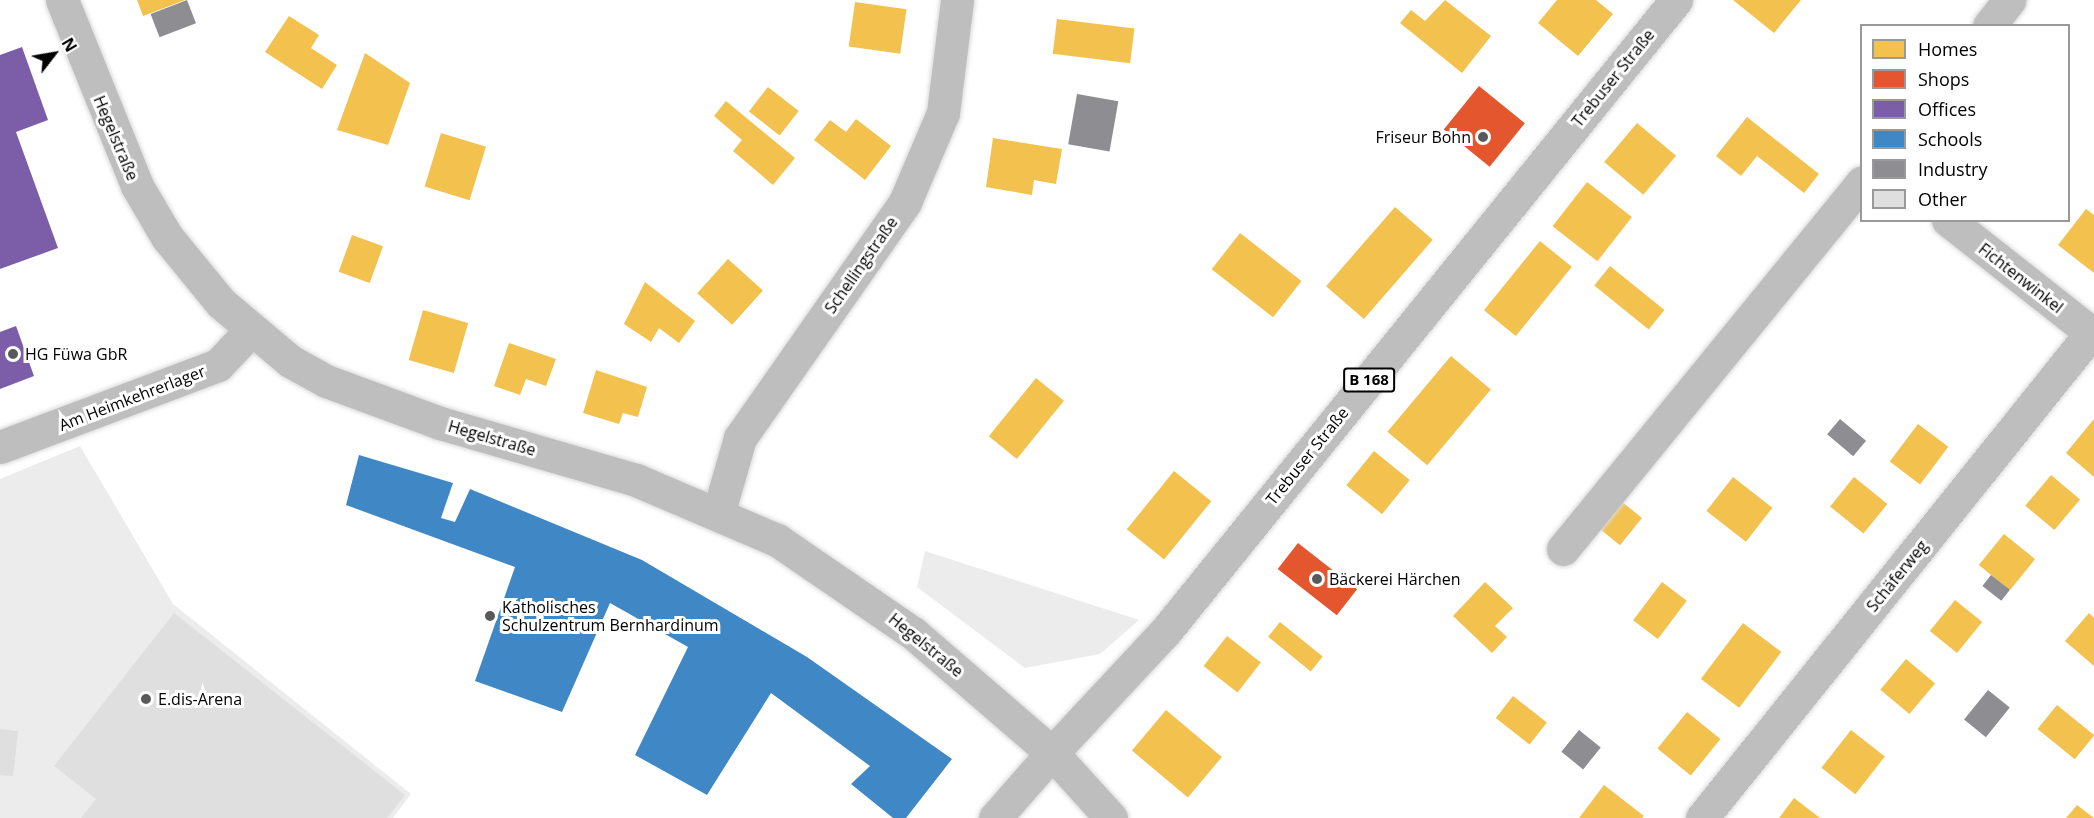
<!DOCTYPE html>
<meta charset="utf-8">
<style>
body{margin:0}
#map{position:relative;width:2094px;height:818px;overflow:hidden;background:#fff;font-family:"Open Sans",sans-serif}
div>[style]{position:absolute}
.green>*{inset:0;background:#ececec}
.homes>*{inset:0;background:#f2c14e;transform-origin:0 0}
.shops>*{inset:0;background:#e4572e;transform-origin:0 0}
.offices>*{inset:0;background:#7b5ea7}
.schools>*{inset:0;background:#3f88c5}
.industry>*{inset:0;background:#8d8d92;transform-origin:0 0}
.building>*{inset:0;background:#dfdfdf}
.roads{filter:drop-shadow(0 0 2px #dbdbdb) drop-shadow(0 0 2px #dbdbdb)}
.minor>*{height:33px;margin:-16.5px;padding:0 16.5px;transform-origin:16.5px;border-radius:16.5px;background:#bebebe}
.major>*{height:33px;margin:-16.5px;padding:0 16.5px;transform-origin:16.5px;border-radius:16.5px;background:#bebebe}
.dots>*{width:16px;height:16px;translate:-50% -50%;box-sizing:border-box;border:3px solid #fff;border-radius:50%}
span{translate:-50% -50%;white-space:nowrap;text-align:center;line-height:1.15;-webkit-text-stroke:6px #fff;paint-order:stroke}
.shield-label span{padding:2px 4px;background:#fff;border:2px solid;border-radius:4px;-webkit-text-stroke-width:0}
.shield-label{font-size:15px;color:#000;font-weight:700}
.street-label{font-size:16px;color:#000}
.poi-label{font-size:16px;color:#000}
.right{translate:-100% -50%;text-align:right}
.left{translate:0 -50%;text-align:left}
.legend{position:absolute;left:1860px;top:24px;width:210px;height:198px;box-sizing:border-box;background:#fff;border:2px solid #999;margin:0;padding:8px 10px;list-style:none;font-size:18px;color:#000}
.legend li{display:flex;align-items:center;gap:12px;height:30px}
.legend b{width:30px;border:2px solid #999}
.north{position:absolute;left:24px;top:24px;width:60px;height:60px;-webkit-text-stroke:4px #fff;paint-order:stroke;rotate:59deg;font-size:16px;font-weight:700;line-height:24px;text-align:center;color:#000}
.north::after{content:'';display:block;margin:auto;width:21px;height:27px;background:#000;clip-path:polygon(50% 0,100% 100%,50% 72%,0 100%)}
</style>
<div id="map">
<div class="green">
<div style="clip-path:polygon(80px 446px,173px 604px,411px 794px,393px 818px,0 818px,0 479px)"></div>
<div style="clip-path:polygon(925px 551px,1139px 620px,1100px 654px,1025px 668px,917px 587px)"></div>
</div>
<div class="homes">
<div style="clip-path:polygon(137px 0,185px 0,143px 16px)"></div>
<div style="clip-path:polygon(1445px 0,1491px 36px,1462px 73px,1400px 23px,1411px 10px,1425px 21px)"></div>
<div style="clip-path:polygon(1557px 0,1596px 0,1613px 14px,1578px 56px,1538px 23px)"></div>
<div style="clip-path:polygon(1733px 0,1801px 0,1774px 33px)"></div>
<div style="left:855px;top:2px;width:52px;height:45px;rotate:8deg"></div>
<div style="clip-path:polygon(289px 16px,319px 35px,311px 48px,337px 65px,322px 89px,265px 52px)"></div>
<div style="left:1057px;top:19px;width:78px;height:35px;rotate:7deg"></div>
<div style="clip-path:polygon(365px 53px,410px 83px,388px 145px,337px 130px)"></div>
<div style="left:768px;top:87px;width:39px;height:31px;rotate:38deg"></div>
<div style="clip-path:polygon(726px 101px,795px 158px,773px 185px,733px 151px,742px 140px,714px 116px)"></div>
<div style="clip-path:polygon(1747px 117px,1819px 174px,1804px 193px,1757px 156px,1741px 176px,1716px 156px)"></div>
<div style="clip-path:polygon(856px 119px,891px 146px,865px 180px,814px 140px,830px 120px,846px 132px)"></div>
<div style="left:1637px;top:123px;width:51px;height:51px;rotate:40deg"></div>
<div style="left:441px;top:133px;width:47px;height:56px;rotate:17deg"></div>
<div style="clip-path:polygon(993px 138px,1062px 149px,1056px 184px,1034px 180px,1032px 195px,986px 187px)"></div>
<div style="left:1587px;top:182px;width:57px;height:56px;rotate:38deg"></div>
<div style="left:1395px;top:207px;width:50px;height:105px;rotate:41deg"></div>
<div style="clip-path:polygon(2086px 209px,2094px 215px,2094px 273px,2058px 245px)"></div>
<div style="left:1240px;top:233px;width:78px;height:46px;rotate:38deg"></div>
<div style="left:352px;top:235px;width:33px;height:39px;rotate:20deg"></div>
<div style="left:1540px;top:241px;width:41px;height:89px;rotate:39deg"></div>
<div style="left:728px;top:259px;width:47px;height:46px;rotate:42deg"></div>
<div style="left:1610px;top:266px;width:70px;height:25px;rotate:39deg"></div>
<div style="clip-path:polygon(645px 282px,695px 321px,679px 343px,659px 328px,651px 342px,624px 324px)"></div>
<div style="left:423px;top:310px;width:47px;height:52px;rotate:16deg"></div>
<div style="clip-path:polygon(509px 343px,556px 359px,546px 386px,526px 379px,520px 395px,494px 386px)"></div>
<div style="left:1451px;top:356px;width:52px;height:99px;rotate:40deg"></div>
<div style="clip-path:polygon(596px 370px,647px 387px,638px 417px,623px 413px,619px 424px,583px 413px)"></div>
<div style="left:1036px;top:378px;width:36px;height:75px;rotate:39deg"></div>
<div style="clip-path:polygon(2094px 419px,2094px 477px,2066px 453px)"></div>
<div style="left:1918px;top:424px;width:38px;height:47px;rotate:37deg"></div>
<div style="left:1374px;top:451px;width:46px;height:44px;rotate:39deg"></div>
<div style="left:1174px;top:471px;width:48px;height:75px;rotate:39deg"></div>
<div style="left:2051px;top:475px;width:38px;height:40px;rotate:40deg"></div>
<div style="left:1733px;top:477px;width:50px;height:43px;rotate:38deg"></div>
<div style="left:1854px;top:477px;width:43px;height:38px;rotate:39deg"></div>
<div style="left:1621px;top:501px;width:27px;height:35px;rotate:39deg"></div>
<div style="left:2004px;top:534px;width:40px;height:40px;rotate:39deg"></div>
<div style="clip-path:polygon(1485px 582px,1513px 608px,1495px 626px,1507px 637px,1492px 653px,1453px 616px)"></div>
<div style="left:1662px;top:582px;width:31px;height:48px;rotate:37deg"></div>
<div style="left:1955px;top:600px;width:35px;height:40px;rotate:39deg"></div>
<div style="clip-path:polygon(2089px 613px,2094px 618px,2094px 666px,2065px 641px)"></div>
<div style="left:1280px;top:622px;width:55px;height:19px;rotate:39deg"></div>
<div style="left:1743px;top:623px;width:48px;height:70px;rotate:37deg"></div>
<div style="left:1227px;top:636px;width:43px;height:38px;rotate:38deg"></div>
<div style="left:1906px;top:659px;width:38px;height:40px;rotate:40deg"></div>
<div style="left:1513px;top:696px;width:43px;height:28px;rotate:38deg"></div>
<div style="left:2057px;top:705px;width:48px;height:31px;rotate:39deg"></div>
<div style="left:1166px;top:710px;width:73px;height:53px;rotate:40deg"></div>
<div style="left:1687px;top:712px;width:43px;height:47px;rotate:39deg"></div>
<div style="left:1851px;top:730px;width:43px;height:48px;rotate:38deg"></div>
<div style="clip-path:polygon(1604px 785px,1644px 816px,1642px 818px,1579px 818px)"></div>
<div style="clip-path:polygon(1794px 798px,1820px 818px,1779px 818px)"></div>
<div style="clip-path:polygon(2077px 805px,2094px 818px,2066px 818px)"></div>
</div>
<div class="shops">
<div style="left:1479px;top:86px;width:59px;height:56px;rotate:39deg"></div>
<div style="left:1298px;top:543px;width:75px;height:33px;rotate:38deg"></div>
</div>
<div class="offices">
<div style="clip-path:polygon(22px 47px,48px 120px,16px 132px,58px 248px,0 269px,0 55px)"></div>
<div style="clip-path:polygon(16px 326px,34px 376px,0 389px,0 332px)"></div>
</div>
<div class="schools">
<div style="clip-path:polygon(359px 455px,453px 483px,441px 518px,455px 522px,470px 489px,642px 560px,807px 657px,952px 759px,906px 818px,893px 818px,851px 784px,870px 766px,771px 693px,707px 795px,635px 755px,688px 647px,610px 603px,562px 712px,475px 681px,515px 567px,346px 505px)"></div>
</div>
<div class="industry">
<div style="left:187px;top:0;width:25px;height:39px;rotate:69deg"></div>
<div style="left:1077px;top:94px;width:42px;height:51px;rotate:10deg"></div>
<div style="left:1840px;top:419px;width:34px;height:20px;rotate:40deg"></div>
<div style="left:1991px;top:575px;width:24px;height:14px;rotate:38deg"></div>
<div style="left:1988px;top:690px;width:28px;height:38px;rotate:39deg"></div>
<div style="left:1579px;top:730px;width:28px;height:28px;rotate:39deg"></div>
</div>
<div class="building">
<div style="clip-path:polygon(174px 613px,405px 795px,387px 818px,81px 818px,96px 799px,54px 766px)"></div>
<div style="clip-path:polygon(0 729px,18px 731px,13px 776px,0 775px)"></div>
</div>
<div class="roads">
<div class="minor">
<div style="left:1989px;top:26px;width:33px;rotate:-52deg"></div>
<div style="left:1948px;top:220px;width:186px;rotate:38.2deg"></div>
<div style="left:0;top:447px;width:233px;rotate:-20.6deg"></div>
<div style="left:218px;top:365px;width:48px;rotate:-46.7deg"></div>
<div style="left:719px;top:511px;width:76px;rotate:-74deg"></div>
<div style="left:740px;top:438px;width:288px;rotate:-55deg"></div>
<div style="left:905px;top:202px;width:97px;rotate:-66.9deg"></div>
<div style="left:943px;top:113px;width:114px;rotate:-82.9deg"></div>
<div style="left:1563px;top:549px;width:473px;rotate:-50.8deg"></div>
<div style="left:995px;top:818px;width:86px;rotate:-48.8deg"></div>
<div style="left:1702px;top:818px;width:622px;rotate:-51.27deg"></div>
</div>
<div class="major">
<div style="left:62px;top:0;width:201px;rotate:68deg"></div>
<div style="left:137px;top:186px;width:59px;rotate:59.5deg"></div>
<div style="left:167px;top:237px;width:85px;rotate:50.7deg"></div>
<div style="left:221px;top:303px;width:90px;rotate:40deg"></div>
<div style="left:290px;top:361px;width:41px;rotate:29.1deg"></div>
<div style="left:326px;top:381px;width:121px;rotate:20.2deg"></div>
<div style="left:440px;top:423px;width:204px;rotate:16.2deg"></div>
<div style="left:636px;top:480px;width:153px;rotate:23.1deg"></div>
<div style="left:777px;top:540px;width:165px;rotate:34.4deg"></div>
<div style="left:913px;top:633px;width:184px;rotate:40.8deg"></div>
<div style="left:1052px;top:753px;width:88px;rotate:47.8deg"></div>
<div style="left:1052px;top:753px;width:166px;rotate:-47deg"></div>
<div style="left:1165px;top:632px;width:813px;rotate:-51.04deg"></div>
</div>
</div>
<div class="dots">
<div style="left:1483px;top:137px;background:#595959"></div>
<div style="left:13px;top:354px;background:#595959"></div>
<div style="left:1317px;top:579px;background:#595959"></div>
<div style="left:490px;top:616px;background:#595959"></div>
<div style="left:146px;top:699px;background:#595959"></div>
</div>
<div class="shield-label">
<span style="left:1369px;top:380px">B 168</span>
</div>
<div class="street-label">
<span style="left:1613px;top:78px;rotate:-51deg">Trebuser Straße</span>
<span style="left:116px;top:138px;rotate:67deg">Hegelstraße</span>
<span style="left:861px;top:265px;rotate:-55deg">Schellingstraße</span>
<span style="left:2021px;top:278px;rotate:38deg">Fichtenwinkel</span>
<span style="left:132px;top:398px;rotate:-21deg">Am Heimkehrerlager</span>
<span style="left:492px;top:438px;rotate:16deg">Hegelstraße</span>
<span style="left:1307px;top:456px;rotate:-51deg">Trebuser Straße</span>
<span style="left:1897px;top:576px;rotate:-51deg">Schäferweg</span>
<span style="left:926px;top:645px;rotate:39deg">Hegelstraße</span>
</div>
<div class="poi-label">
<span class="right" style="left:1471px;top:137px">Friseur Bohn</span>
<span class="left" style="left:25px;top:354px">HG Füwa GbR</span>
<span class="left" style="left:1329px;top:579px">Bäckerei Härchen</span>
<span class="left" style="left:502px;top:616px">Katholisches<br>Schulzentrum Bernhardinum</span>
<span class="left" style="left:158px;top:699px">E.dis-Arena</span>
</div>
<ul class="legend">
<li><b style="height:16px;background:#f2c14e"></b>Homes</li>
<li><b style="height:16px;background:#e4572e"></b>Shops</li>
<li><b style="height:16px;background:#7b5ea7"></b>Offices</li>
<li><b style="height:16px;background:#3f88c5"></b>Schools</li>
<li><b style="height:16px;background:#8d8d92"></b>Industry</li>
<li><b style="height:16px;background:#dfdfdf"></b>Other</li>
</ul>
<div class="north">N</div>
</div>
